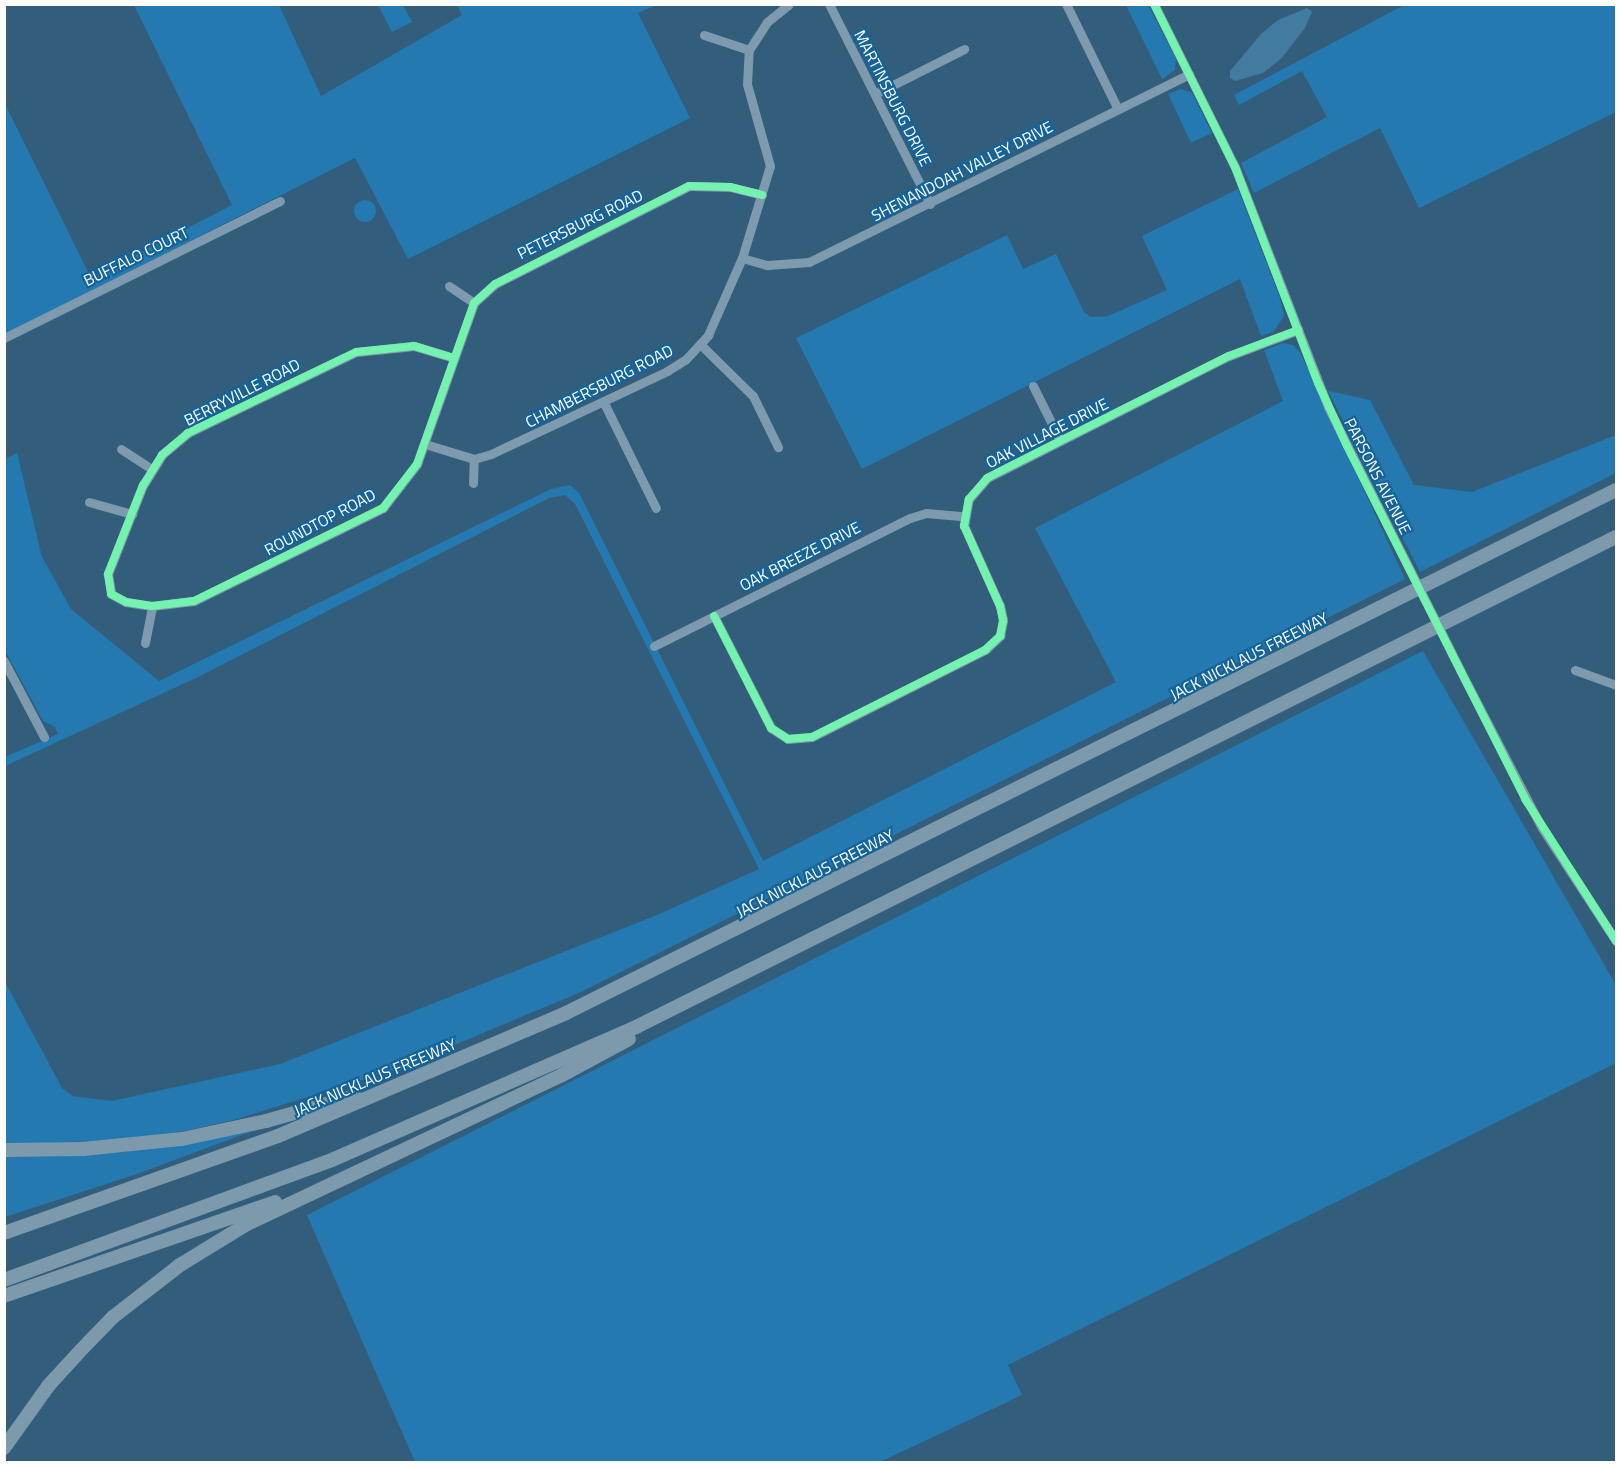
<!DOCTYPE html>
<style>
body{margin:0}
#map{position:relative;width:1621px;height:1467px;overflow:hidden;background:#325e7c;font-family:"Titillium Web",sans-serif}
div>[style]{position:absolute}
.green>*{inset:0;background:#2379b0}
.round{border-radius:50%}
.water>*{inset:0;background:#427aa0}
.minor>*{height:9px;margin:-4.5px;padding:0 4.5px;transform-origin:4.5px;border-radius:4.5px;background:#7d9aae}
.highway>*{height:14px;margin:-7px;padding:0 7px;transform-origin:7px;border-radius:7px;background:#7d9aac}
.minor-bridge>*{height:9px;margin:-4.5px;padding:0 4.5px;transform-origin:4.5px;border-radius:4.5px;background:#7d9aae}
.cycleway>*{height:8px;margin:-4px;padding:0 4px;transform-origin:4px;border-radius:4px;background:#73f3ae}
span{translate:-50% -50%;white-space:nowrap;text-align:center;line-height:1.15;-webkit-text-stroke:4.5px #13649b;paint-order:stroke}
.street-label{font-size:16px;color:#fff}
.frame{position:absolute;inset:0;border:6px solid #fff;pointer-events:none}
</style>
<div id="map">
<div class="green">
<div style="clip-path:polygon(1406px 4px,1616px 5px,1616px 112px,1419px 208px,1380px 128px,1254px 193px,1241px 163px,1327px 117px,1302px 71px,1239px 105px,1234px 95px)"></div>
<div style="clip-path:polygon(134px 5px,279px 5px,321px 96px,462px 15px,457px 5px,656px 5px,638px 13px,690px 118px,408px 259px,355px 158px,5px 334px,4px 102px,91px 278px,232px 205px)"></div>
<div style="clip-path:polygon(378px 5px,403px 5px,412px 22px,392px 32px)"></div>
<div style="clip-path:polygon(1126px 5px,1148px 5px,1176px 59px,1175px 70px,1162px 79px)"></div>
<div style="clip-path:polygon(1181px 89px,1192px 93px,1212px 133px,1191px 143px,1168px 94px)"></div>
<div style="clip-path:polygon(1238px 189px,1280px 298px,1284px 316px,1273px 332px,1261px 336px,1240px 279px,862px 469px,796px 338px,1007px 235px,1023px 269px,1056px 254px,1084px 312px,1091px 317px,1108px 316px,1167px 290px,1142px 236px)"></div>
<div class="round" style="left:354px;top:200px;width:22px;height:22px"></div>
<div style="clip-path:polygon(1284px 343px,1293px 345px,1301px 354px,1405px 579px,581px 992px,397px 1069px,234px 1120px,170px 1134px,112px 1141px,5px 1144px,4px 980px,62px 1088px,73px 1096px,112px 1101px,280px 1064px,657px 915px,759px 869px,575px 504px,565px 495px,549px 498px,196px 678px,5px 766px,5px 757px,58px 734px,55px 727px,43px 721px,5px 650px,5px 459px,17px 453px,42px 557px,71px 609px,159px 681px,551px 489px,570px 485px,579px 493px,763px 861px,1116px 682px,1035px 528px,1283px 401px,1264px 350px)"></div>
<div style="clip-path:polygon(1328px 391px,1370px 400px,1414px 485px,1472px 492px,1616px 435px,1616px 473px,1420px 572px)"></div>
<div style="clip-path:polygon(1423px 651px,1616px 985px,1616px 1063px,1008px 1365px,1022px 1395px,880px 1462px,415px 1462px,307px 1215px)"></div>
<div style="clip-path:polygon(248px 1128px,250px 1132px,137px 1174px,5px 1217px,4px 1153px)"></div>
</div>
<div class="water">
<div style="clip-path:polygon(1307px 8px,1312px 12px,1305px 28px,1281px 59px,1263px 73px,1235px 81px,1230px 78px,1230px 71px,1261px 34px,1278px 20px)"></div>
</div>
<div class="minor">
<div style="left:829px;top:4px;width:224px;rotate:63.2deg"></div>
<div style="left:1066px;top:4px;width:117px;rotate:63.7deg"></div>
<div style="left:1154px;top:4px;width:182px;rotate:63.6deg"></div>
<div style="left:1235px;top:167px;width:257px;rotate:68.8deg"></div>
<div style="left:1328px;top:407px;width:162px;rotate:63.3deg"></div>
<div style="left:704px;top:35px;width:47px;rotate:18.4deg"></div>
<div style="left:875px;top:94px;width:100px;rotate:-26.8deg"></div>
<div style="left:742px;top:258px;width:26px;rotate:16deg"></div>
<div style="left:767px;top:265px;width:42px;rotate:-4.1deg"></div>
<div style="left:809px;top:262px;width:424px;rotate:-26.3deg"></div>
<div style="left:449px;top:286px;width:30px;rotate:34deg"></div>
<div style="left:4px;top:338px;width:308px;rotate:-26.4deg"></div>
<div style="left:700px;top:344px;width:74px;rotate:44.5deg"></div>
<div style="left:753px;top:396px;width:57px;rotate:63.9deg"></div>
<div style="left:454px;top:358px;width:42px;rotate:-163.3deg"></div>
<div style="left:414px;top:346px;width:58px;rotate:174.1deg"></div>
<div style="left:356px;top:352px;width:187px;rotate:154.3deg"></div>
<div style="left:188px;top:433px;width:34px;rotate:140deg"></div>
<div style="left:162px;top:455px;width:36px;rotate:122deg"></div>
<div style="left:143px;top:485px;width:96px;rotate:111.5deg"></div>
<div style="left:108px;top:574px;width:20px;rotate:81deg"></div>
<div style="left:111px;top:594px;width:17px;rotate:28deg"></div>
<div style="left:126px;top:602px;width:26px;rotate:9deg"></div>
<div style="left:152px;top:606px;width:42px;rotate:-6.8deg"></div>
<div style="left:194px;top:601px;width:211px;rotate:-26.2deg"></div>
<div style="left:383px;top:508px;width:56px;rotate:-52.3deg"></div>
<div style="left:417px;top:464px;width:171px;rotate:-70.5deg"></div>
<div style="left:474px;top:303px;width:28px;rotate:-42deg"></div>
<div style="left:495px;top:284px;width:217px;rotate:-26.8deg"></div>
<div style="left:689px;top:186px;width:41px;rotate:1.4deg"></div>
<div style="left:730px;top:187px;width:33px;rotate:14deg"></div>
<div style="left:1033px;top:386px;width:60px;rotate:63.4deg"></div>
<div style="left:604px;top:403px;width:117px;rotate:63.7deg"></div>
<div style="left:425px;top:444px;width:51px;rotate:17deg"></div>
<div style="left:474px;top:459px;width:18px;rotate:-16deg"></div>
<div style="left:491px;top:454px;width:195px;rotate:-25.2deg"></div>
<div style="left:667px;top:371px;width:22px;rotate:-32deg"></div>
<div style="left:686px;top:359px;width:33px;rotate:-47deg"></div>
<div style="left:708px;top:335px;width:84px;rotate:-66.2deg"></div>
<div style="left:742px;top:258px;width:96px;rotate:-73.1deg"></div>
<div style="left:770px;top:166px;width:85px;rotate:-105.7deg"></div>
<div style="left:747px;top:84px;width:34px;rotate:-87deg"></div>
<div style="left:749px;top:50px;width:33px;rotate:-57deg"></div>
<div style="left:767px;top:22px;width:28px;rotate:-39deg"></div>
<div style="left:121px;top:449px;width:37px;rotate:33deg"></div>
<div style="left:473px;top:483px;width:24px;rotate:-88deg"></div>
<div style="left:89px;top:502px;width:45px;rotate:15.6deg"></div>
<div style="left:714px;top:616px;width:126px;rotate:63deg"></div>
<div style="left:771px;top:728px;width:20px;rotate:33deg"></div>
<div style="left:788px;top:739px;width:24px;rotate:-5deg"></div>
<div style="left:812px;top:737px;width:194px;rotate:-26.7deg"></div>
<div style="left:985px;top:650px;width:21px;rotate:-43deg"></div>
<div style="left:1000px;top:636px;width:16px;rotate:-79deg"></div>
<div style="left:1003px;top:620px;width:14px;rotate:-102deg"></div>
<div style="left:1000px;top:606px;width:88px;rotate:-114.2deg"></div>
<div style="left:964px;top:526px;width:27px;rotate:-80deg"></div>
<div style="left:969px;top:499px;width:28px;rotate:-49deg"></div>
<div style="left:987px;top:478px;width:271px;rotate:-26.8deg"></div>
<div style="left:1229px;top:356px;width:74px;rotate:-20.6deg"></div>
<div style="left:145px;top:643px;width:38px;rotate:-79deg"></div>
<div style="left:654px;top:646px;width:286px;rotate:-26.6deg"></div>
<div style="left:910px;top:518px;width:17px;rotate:-17deg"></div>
<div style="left:926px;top:513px;width:37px;rotate:5deg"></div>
<div style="left:4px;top:661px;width:86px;rotate:62.2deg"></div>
<div style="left:1575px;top:670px;width:44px;rotate:20.1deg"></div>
<div style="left:1461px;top:672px;width:176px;rotate:62.6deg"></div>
<div style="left:1542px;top:828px;width:135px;rotate:56.8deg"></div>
</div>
<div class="highway">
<div style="left:4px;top:1150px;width:79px;rotate:-0.7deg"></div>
<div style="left:83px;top:1149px;width:100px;rotate:-5.8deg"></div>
<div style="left:182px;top:1139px;width:86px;rotate:-12.1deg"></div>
<div style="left:266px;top:1121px;width:92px;rotate:-15.7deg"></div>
<div style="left:4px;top:1233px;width:291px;rotate:-19.5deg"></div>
<div style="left:278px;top:1136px;width:313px;rotate:-23.1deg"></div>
<div style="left:566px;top:1013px;width:1173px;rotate:-26.48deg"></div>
<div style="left:4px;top:1280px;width:351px;rotate:-20.1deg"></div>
<div style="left:334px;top:1159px;width:330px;rotate:-23.6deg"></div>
<div style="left:636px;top:1027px;width:1096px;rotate:-26.57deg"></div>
<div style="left:4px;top:1296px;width:287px;rotate:-19.1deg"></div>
<div style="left:4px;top:1448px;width:77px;rotate:-54.5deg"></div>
<div style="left:49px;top:1385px;width:49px;rotate:-47.5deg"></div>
<div style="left:82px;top:1349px;width:45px;rotate:-45.9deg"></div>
<div style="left:113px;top:1317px;width:85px;rotate:-37.8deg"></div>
<div style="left:180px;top:1265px;width:79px;rotate:-31.5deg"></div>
<div style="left:247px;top:1224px;width:348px;rotate:-25.3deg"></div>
<div style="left:562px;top:1075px;width:76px;rotate:-28.2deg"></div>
</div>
<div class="minor-bridge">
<div style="left:1401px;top:552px;width:134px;rotate:63.4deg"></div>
</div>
<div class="cycleway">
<div style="left:1154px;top:4px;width:182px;rotate:63.6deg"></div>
<div style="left:1235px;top:167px;width:231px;rotate:69deg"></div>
<div style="left:1318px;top:383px;width:69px;rotate:65.3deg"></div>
<div style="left:1347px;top:446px;width:395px;rotate:63.2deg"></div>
<div style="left:1525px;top:799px;width:169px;rotate:57.3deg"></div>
<div style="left:454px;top:358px;width:42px;rotate:-163.3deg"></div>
<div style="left:414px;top:346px;width:58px;rotate:174.1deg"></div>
<div style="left:356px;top:352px;width:187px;rotate:154.3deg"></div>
<div style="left:188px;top:433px;width:34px;rotate:140deg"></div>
<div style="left:162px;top:455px;width:36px;rotate:122deg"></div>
<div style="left:143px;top:485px;width:96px;rotate:111.5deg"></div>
<div style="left:108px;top:574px;width:20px;rotate:81deg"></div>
<div style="left:111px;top:594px;width:17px;rotate:28deg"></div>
<div style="left:126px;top:602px;width:26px;rotate:9deg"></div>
<div style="left:152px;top:606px;width:42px;rotate:-6.8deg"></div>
<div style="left:194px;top:601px;width:211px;rotate:-26.2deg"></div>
<div style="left:383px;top:508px;width:56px;rotate:-52.3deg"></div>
<div style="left:417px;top:464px;width:171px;rotate:-70.5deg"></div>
<div style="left:474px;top:303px;width:28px;rotate:-42deg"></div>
<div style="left:495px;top:284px;width:217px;rotate:-26.8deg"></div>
<div style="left:689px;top:186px;width:41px;rotate:1.4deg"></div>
<div style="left:730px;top:187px;width:33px;rotate:14deg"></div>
<div style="left:714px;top:616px;width:126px;rotate:63deg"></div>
<div style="left:771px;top:728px;width:20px;rotate:33deg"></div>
<div style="left:788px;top:739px;width:24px;rotate:-5deg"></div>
<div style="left:812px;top:737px;width:194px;rotate:-26.7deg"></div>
<div style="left:985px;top:650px;width:21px;rotate:-43deg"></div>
<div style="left:1000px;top:636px;width:16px;rotate:-79deg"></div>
<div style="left:1003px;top:620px;width:14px;rotate:-102deg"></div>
<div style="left:1000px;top:606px;width:88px;rotate:-114.2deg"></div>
<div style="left:964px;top:526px;width:27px;rotate:-80deg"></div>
<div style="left:969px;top:499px;width:28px;rotate:-49deg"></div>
<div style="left:987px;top:478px;width:271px;rotate:-26.8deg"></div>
<div style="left:1229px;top:356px;width:74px;rotate:-20.6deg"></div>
</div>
<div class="street-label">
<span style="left:893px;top:98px;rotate:63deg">MARTINSBURG DRIVE</span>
<span style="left:962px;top:171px;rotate:-27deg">SHENANDOAH VALLEY DRIVE</span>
<span style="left:580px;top:224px;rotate:-26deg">PETERSBURG ROAD</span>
<span style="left:136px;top:256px;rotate:-26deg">BUFFALO COURT</span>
<span style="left:599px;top:386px;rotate:-27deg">CHAMBERSBURG ROAD</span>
<span style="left:242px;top:392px;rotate:-27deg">BERRYVILLE ROAD</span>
<span style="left:1047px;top:433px;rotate:-27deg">OAK VILLAGE DRIVE</span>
<span style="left:1378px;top:476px;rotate:63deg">PARSONS AVENUE</span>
<span style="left:320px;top:522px;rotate:-28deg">ROUNDTOP ROAD</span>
<span style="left:800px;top:556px;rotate:-27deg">OAK BREEZE DRIVE</span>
<span style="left:1249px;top:656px;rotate:-27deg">JACK NICKLAUS FREEWAY</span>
<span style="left:815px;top:873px;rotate:-27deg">JACK NICKLAUS FREEWAY</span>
<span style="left:375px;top:1077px;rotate:-23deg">JACK NICKLAUS FREEWAY</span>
</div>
<div class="frame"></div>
</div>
